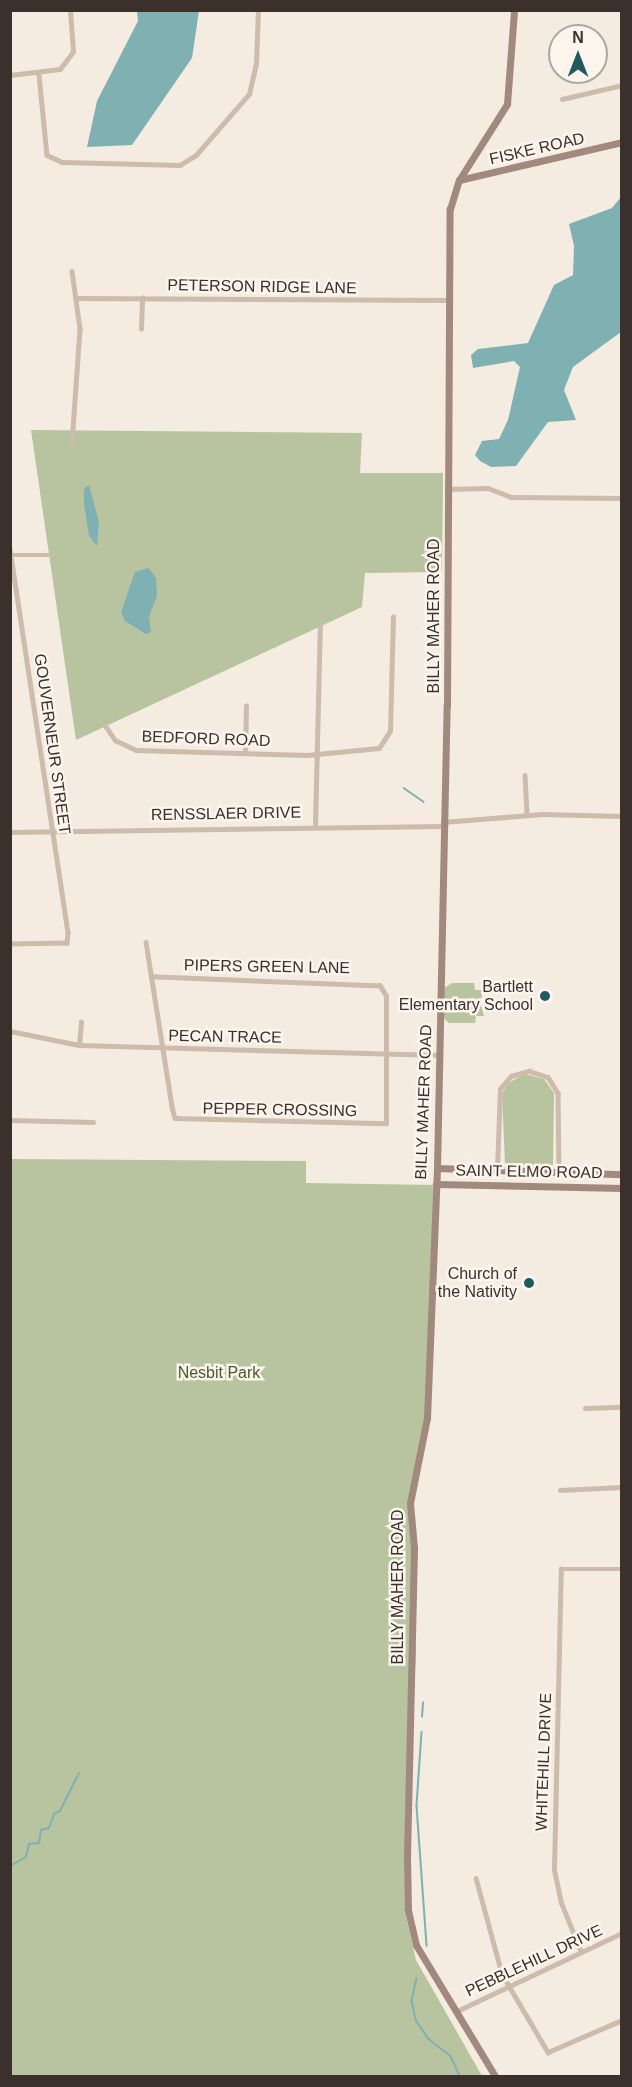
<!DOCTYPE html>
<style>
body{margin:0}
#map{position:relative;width:632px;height:2087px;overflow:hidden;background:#f4ebe1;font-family:Arial,sans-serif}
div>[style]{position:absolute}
.green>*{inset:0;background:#b8c4a0}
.water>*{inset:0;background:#7fb0b2}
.stream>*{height:1.5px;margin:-0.75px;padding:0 0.75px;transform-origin:0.75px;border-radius:0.75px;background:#7fb0b2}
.street>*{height:4.5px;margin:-2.25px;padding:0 2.25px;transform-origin:2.25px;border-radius:2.25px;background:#cdbbac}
.secondary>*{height:7px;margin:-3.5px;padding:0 3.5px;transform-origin:3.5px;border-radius:3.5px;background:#a18a7d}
.dots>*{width:16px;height:16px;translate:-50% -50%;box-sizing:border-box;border:3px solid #fbf5ee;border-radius:50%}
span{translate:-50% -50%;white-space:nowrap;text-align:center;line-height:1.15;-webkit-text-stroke:5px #fbf5ee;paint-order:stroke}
.street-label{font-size:16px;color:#3b302b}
.poi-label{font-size:16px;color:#3b302b}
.right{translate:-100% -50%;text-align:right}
.park-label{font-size:16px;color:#4a5a2e}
.frame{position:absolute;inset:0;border:12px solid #3b302b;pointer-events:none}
.north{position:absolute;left:548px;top:24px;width:60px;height:60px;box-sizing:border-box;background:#fbf5ee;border:2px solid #aea6a0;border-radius:50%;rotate:0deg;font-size:16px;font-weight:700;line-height:24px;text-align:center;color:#3b302b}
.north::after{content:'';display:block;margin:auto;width:21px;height:27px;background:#1f5a5e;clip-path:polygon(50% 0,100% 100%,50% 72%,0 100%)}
</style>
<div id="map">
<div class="green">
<div style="clip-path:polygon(31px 430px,362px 433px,360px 473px,443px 473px,442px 572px,365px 573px,362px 607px,76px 740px)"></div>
<div style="clip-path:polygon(474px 983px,475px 990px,484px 990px,480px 1002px,484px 1016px,476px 1016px,475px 1023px,449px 1023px,443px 1017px,444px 988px,452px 983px)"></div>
<div style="clip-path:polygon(525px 1074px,544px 1079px,554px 1093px,553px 1165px,505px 1164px,502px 1094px,508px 1083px)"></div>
<div style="clip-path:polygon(11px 1159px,306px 1161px,306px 1183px,436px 1185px,425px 1426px,411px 1497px,416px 1649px,406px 1916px,416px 1960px,482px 2076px,11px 2076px)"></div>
</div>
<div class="water">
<div style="clip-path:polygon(137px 11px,199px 11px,192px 58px,132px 145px,87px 147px,97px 101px,138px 21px)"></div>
<div style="clip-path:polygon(621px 197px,621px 332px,573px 367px,564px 390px,576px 420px,548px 422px,516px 466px,491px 467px,480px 461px,475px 455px,482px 441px,499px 439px,508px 420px,520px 367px,514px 361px,473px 368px,471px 355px,478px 349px,528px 343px,554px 285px,573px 275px,574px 246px,569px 224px,612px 208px)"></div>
<div style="clip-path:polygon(89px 485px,99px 522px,97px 546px,89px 536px,84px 504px,84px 489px)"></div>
<div style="clip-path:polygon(149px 568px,156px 578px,157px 596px,149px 616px,151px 632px,146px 634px,125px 621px,121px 612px,135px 572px)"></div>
</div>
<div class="stream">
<div style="left:404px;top:788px;width:24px;rotate:35deg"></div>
<div style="left:422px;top:1717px;width:14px;rotate:-86deg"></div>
<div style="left:422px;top:1732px;width:74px;rotate:93.9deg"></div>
<div style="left:417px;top:1806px;width:140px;rotate:85.9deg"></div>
<div style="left:10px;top:1866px;width:18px;rotate:-29deg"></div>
<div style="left:26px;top:1857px;width:13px;rotate:-77deg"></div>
<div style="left:29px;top:1844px;width:10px;rotate:-6deg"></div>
<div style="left:39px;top:1843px;width:13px;rotate:-81deg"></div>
<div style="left:41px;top:1830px;width:8px;rotate:-14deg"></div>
<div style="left:49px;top:1828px;width:15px;rotate:-70deg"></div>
<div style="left:54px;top:1814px;width:7px;rotate:-27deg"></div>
<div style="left:60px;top:1811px;width:42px;rotate:-63.4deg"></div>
<div style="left:417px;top:1978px;width:24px;rotate:102deg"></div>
<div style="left:412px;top:2001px;width:19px;rotate:78deg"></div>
<div style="left:416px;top:2020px;width:23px;rotate:56deg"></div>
<div style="left:429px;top:2039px;width:28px;rotate:38deg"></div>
<div style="left:451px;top:2056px;width:22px;rotate:66deg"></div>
</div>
<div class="street">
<div style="left:10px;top:75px;width:50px;rotate:-6.8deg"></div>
<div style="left:60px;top:69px;width:21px;rotate:-53deg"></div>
<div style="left:73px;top:52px;width:42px;rotate:-94.1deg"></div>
<div style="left:39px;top:75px;width:80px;rotate:84.3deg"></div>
<div style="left:47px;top:155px;width:17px;rotate:25deg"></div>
<div style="left:62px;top:162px;width:118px;rotate:1.5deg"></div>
<div style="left:180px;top:165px;width:19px;rotate:-32deg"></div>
<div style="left:196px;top:155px;width:81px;rotate:-49deg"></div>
<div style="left:249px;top:94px;width:31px;rotate:-77deg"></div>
<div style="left:256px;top:64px;width:54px;rotate:-87.9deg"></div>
<div style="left:562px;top:99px;width:62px;rotate:-13.1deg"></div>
<div style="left:72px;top:271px;width:59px;rotate:82.1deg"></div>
<div style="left:80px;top:329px;width:113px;rotate:94deg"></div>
<div style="left:76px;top:298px;width:372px;rotate:0.3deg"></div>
<div style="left:141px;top:329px;width:31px;rotate:-88deg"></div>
<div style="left:447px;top:489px;width:41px;rotate:-1.4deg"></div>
<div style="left:488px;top:488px;width:25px;rotate:21deg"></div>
<div style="left:511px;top:497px;width:111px;rotate:0.5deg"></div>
<div style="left:10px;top:549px;width:388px;rotate:81.4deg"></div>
<div style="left:68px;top:933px;width:10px;rotate:96deg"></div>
<div style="left:67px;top:943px;width:57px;rotate:179deg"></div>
<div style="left:10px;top:555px;width:38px"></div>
<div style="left:105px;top:725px;width:18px;rotate:56deg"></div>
<div style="left:115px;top:740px;width:23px;rotate:25deg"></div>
<div style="left:136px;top:750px;width:171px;rotate:1.7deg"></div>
<div style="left:307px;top:755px;width:72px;rotate:-5.6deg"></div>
<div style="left:379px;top:748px;width:20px;rotate:-57deg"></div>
<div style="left:390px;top:731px;width:114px;rotate:-88.5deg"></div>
<div style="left:245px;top:753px;width:47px;rotate:-88.8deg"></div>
<div style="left:525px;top:775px;width:40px;rotate:87.1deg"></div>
<div style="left:443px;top:822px;width:100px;rotate:-4.6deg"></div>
<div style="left:543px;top:814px;width:79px;rotate:1.5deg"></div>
<div style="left:315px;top:825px;width:199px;rotate:-88.6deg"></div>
<div style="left:10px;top:832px;width:433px;rotate:-0.8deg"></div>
<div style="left:146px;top:942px;width:167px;rotate:81deg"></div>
<div style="left:172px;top:1107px;width:11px;rotate:75deg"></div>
<div style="left:175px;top:1118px;width:211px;rotate:1.4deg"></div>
<div style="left:386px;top:1123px;width:127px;rotate:-90deg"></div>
<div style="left:386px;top:996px;width:12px;rotate:-121deg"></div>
<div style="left:380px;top:986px;width:228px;rotate:-177.7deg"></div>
<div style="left:10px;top:1031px;width:70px;rotate:11.5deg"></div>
<div style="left:79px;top:1045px;width:361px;rotate:1.6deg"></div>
<div style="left:79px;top:1045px;width:23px;rotate:-85deg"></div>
<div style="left:10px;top:1120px;width:83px;rotate:1.4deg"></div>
<div style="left:497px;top:1170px;width:81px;rotate:-87.9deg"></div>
<div style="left:500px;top:1089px;width:17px;rotate:-50deg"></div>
<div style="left:511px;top:1076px;width:19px;rotate:-16deg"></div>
<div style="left:529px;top:1071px;width:20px;rotate:18deg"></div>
<div style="left:548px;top:1077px;width:19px;rotate:58deg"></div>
<div style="left:558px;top:1093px;width:79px;rotate:89.3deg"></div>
<div style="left:585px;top:1408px;width:37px;rotate:-2deg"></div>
<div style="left:560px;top:1490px;width:62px;rotate:-2.8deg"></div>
<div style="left:476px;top:1878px;width:99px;rotate:74.8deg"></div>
<div style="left:502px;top:1974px;width:91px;rotate:59.5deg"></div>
<div style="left:580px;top:1950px;width:51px;rotate:-112deg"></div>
<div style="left:561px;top:1903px;width:35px;rotate:-102deg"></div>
<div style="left:554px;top:1869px;width:300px;rotate:-88.7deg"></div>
<div style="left:561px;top:1569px;width:61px"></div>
<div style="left:457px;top:2011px;width:183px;rotate:-25.3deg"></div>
<div style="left:548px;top:2052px;width:81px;rotate:-23.4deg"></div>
</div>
<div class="secondary">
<div style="left:459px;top:180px;width:167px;rotate:-13.1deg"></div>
<div style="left:437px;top:1168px;width:185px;rotate:1.9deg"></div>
<div style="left:436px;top:1184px;width:186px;rotate:1.2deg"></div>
<div style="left:495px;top:2076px;width:153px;rotate:-121.1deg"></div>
<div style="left:416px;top:1945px;width:37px;rotate:-103deg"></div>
<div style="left:408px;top:1909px;width:52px;rotate:-91.1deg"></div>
<div style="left:407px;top:1857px;width:309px;rotate:-88.7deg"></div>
<div style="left:414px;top:1548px;width:45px;rotate:-95.1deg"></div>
<div style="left:410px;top:1503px;width:87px;rotate:-78.7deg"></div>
<div style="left:427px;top:1418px;width:250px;rotate:-87.7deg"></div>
<div style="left:437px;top:1168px;width:463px;rotate:-88.8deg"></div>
<div style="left:447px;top:705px;width:496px;rotate:-89.7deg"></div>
<div style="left:450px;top:209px;width:30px;rotate:-73deg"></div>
<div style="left:459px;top:180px;width:90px;rotate:-57.7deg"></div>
<div style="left:507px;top:104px;width:94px;rotate:-85.7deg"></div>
</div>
<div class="dots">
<div style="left:545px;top:996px;background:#1f5a5e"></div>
<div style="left:529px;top:1283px;background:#1f5a5e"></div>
</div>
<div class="street-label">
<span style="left:537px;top:149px;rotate:-13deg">FISKE ROAD</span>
<span style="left:262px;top:287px;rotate:1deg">PETERSON RIDGE LANE</span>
<span style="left:434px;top:616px;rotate:-90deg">BILLY MAHER ROAD</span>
<span style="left:206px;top:739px;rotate:2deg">BEDFORD ROAD</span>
<span style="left:52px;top:744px;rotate:82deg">GOUVERNEUR STREET</span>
<span style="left:226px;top:814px;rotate:-1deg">RENSSLAER DRIVE</span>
<span style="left:267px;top:967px;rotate:1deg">PIPERS GREEN LANE</span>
<span style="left:225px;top:1037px;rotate:1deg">PECAN TRACE</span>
<span style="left:424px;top:1102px;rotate:-88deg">BILLY MAHER ROAD</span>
<span style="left:280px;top:1110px;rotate:1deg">PEPPER CROSSING</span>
<span style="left:529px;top:1172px;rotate:1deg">SAINT ELMO ROAD</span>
<span style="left:398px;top:1587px;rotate:-90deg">BILLY MAHER ROAD</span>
<span style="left:544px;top:1762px;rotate:-88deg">WHITEHILL DRIVE</span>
<span style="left:534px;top:1961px;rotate:-25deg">PEBBLEHILL DRIVE</span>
</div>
<div class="poi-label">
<span class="right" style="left:533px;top:996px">Bartlett<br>Elementary School</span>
<span class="right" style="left:517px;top:1283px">Church of<br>the Nativity</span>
</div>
<div class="park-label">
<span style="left:219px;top:1373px">Nesbit Park</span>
</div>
<div class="frame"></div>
<div class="north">N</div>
</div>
